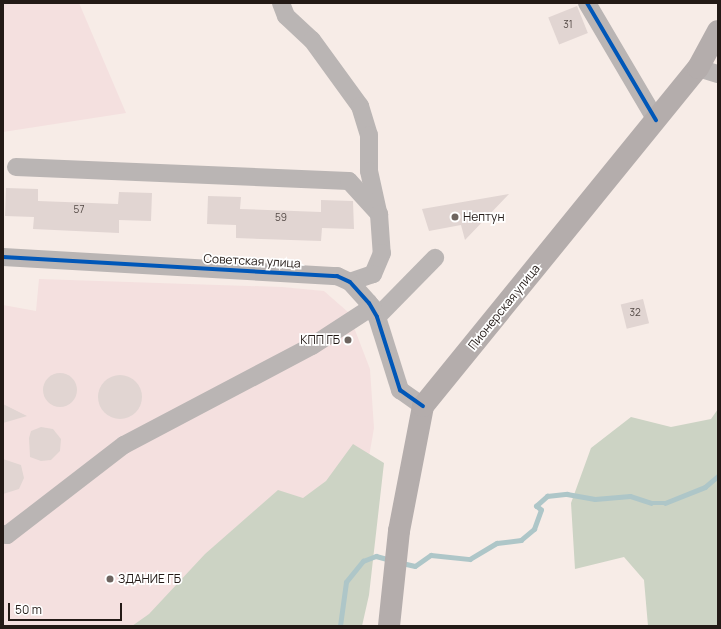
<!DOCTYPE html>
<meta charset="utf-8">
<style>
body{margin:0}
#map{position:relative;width:721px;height:629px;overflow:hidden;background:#f7ece7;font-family:Manrope,sans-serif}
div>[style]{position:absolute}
.commercial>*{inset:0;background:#f4e0df}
.forest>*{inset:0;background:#ccd3c4}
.stream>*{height:4.5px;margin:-2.25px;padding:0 2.25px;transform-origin:2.25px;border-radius:2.25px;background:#aec6c8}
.building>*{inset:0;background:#e1d5d2;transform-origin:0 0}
.round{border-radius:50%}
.minor>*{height:18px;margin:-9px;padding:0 9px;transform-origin:9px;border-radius:9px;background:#bab5b4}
.major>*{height:22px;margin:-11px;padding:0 11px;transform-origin:11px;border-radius:11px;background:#b4adac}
.cycleway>*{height:4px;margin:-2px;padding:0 2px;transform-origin:2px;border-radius:2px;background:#0057b8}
.dots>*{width:11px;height:11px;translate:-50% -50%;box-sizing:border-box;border:2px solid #fff;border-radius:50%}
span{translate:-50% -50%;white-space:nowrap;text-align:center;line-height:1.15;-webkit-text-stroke:3.5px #fff;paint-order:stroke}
.number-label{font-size:10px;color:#544a46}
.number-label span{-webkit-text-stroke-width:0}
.poi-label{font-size:12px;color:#231a16}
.left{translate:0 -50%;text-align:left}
.right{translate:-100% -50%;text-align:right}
.street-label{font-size:12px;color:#231a16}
.frame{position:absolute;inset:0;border:4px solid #231a16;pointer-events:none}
.scale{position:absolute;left:8px;top:603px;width:114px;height:18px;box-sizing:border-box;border:2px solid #231a16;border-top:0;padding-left:5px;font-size:12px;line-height:14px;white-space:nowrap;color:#231a16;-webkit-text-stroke:3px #fff;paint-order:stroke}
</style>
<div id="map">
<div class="commercial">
<div style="clip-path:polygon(3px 3px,79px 3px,126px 113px,3px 132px)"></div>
<div style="clip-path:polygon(39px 279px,282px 287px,324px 291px,348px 312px,370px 369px,374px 428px,366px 474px,310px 626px,3px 626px,3px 305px,36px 311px)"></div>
</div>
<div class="forest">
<div style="clip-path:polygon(718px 409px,718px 626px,648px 626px,644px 580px,624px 557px,575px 569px,571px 503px,591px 448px,631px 417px,671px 427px,711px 419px)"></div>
<div style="clip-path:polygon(353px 444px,384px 463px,369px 595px,362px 626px,132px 626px,149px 614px,205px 554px,278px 490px,303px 498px,326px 481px)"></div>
</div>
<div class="stream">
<div style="left:402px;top:563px;width:13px;rotate:13deg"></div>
<div style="left:415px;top:566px;width:19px;rotate:-35deg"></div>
<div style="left:431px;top:555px;width:39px;rotate:6deg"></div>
<div style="left:470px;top:559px;width:31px;rotate:-31deg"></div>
<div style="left:497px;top:543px;width:24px;rotate:-7deg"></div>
<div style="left:521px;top:540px;width:17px;rotate:-40deg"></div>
<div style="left:534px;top:529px;width:20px;rotate:-70deg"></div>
<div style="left:541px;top:510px;width:6px;rotate:-141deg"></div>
<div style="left:536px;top:506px;width:15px;rotate:-42deg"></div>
<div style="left:547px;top:496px;width:20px;rotate:-6deg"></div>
<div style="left:567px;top:494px;width:28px;rotate:10deg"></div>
<div style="left:595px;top:499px;width:35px;rotate:-5deg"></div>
<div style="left:630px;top:496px;width:22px;rotate:18deg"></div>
<div style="left:651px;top:503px;width:14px"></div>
<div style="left:665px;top:503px;width:43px;rotate:-21.8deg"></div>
<div style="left:705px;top:487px;width:17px;rotate:-40deg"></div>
<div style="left:340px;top:626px;width:44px;rotate:-82.2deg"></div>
<div style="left:346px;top:582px;width:27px;rotate:-51deg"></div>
<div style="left:363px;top:561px;width:14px;rotate:-21deg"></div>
<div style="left:376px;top:556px;width:16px;rotate:15deg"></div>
</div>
<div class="building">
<div style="left:577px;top:6px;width:29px;height:31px;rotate:68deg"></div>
<div style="clip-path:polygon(6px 188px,38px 189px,38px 201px,118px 204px,119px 192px,152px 193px,151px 221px,119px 220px,119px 233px,33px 229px,34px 217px,5px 216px)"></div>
<div style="clip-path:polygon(509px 194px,465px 240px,461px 225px,429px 231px,422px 209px)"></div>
<div style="clip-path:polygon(208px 196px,241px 197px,240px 209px,321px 212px,321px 200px,353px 201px,354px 229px,322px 228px,321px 241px,236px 238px,236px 225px,207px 224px)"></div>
<div style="left:643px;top:299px;width:25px;height:23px;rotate:76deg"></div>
<div class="round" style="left:43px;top:373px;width:34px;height:34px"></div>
<div class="round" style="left:98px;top:375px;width:44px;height:44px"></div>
<div style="clip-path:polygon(3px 404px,27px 416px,3px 423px)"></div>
<div style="clip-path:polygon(41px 427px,53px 429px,61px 439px,60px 451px,51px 460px,41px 461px,30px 457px,29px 438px,31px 431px)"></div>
<div style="clip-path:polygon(3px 459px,21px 465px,24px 478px,19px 489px,3px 494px)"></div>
</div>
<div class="minor">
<div style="left:281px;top:3px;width:14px;rotate:69deg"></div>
<div style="left:286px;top:16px;width:35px;rotate:43deg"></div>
<div style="left:312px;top:40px;width:82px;rotate:54deg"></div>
<div style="left:360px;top:106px;width:30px;rotate:73deg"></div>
<div style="left:369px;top:135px;width:36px;rotate:90deg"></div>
<div style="left:369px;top:171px;width:42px;rotate:77.6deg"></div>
<div style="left:587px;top:3px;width:136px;rotate:59.5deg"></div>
<div style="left:698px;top:68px;width:21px;rotate:17deg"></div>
<div style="left:16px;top:167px;width:333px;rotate:2.4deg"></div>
<div style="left:349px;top:181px;width:45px;rotate:47.7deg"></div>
<div style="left:379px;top:214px;width:39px;rotate:86deg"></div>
<div style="left:382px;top:253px;width:23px;rotate:113deg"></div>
<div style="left:373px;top:274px;width:24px;rotate:161deg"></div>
<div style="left:3px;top:257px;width:335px;rotate:3.3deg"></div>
<div style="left:337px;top:276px;width:14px;rotate:25deg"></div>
<div style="left:350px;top:282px;width:28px;rotate:48deg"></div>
<div style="left:369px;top:303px;width:16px;rotate:60deg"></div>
<div style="left:377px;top:317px;width:77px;rotate:72.5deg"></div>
<div style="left:400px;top:390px;width:28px;rotate:35deg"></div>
<div style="left:377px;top:317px;width:83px;rotate:-45.5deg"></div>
<div style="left:3px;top:534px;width:4px;rotate:14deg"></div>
<div style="left:7px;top:535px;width:148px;rotate:-37.6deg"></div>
<div style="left:124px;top:445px;width:212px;rotate:-27.8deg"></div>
<div style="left:312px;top:346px;width:72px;rotate:-33deg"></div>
</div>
<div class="major">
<div style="left:389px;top:626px;width:96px;rotate:-84deg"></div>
<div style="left:399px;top:531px;width:127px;rotate:-79.1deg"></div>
<div style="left:423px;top:406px;width:436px;rotate:-50.9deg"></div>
<div style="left:698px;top:68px;width:42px;rotate:-61.6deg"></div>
</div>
<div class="cycleway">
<div style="left:587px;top:3px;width:136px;rotate:59.5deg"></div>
<div style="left:3px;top:257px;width:335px;rotate:3.3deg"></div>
<div style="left:337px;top:276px;width:14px;rotate:25deg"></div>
<div style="left:350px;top:282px;width:28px;rotate:48deg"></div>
<div style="left:369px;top:303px;width:16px;rotate:60deg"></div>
<div style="left:377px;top:317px;width:77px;rotate:72.5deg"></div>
<div style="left:400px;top:390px;width:28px;rotate:35deg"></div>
</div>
<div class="dots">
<div style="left:455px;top:217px;background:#6d645f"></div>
<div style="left:348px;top:340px;background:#6d645f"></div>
<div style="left:110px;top:579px;background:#6d645f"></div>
</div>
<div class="number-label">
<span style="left:568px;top:25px">31</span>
<span style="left:79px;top:210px">57</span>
<span style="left:281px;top:218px">59</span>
<span style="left:635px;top:313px">32</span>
</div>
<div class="poi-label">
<span class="left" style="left:463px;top:217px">Нептун</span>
<span class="right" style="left:340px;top:340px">КПП ГБ</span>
<span class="left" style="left:118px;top:579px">ЗДАНИЕ ГБ</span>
</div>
<div class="street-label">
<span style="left:252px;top:261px;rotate:3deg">Советская улица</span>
<span style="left:504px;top:307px;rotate:-51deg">Пионерская улица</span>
</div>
<div class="frame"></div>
<div class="scale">50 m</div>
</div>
